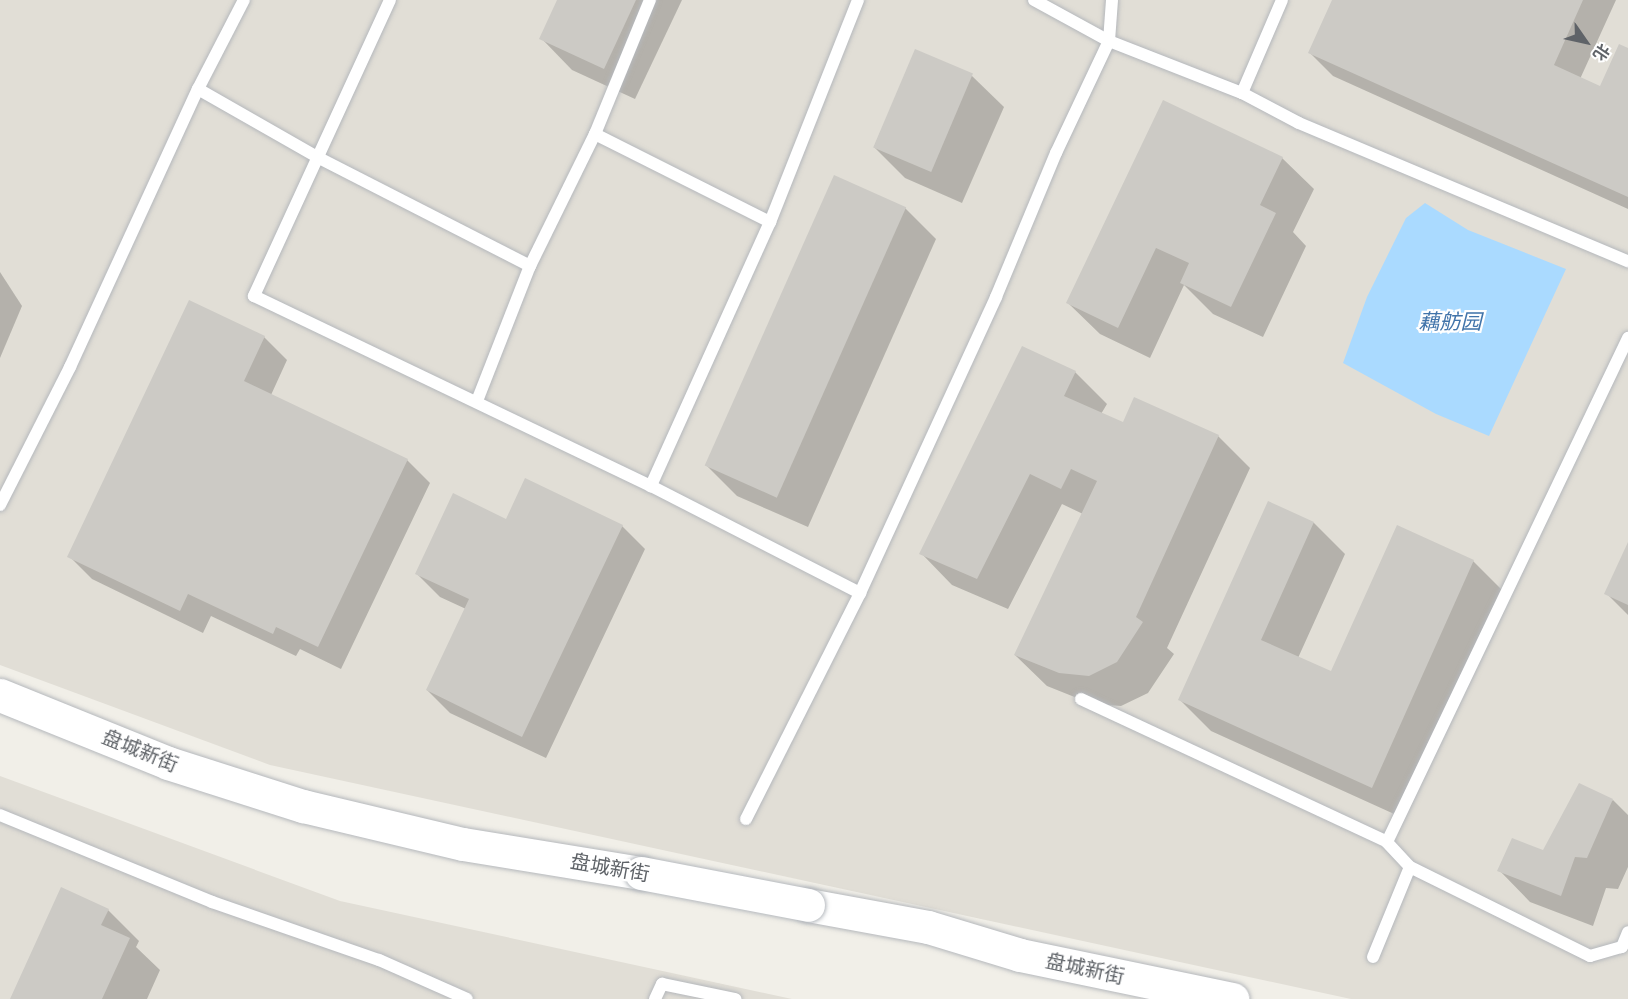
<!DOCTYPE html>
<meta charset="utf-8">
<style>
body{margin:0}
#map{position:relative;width:1628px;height:999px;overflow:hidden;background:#f1efe8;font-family:Cabin,"Noto Sans SC",sans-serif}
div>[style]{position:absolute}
.education>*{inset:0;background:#e1ded6}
.water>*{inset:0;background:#aadaff}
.shadow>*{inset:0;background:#0003}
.building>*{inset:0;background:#cccac5;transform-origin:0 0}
.roads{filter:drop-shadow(0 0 2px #b5b8bc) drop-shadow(0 0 2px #b5b8bc)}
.service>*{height:12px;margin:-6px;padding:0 6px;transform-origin:6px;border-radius:6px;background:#fff}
.secondary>*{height:33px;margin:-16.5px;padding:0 16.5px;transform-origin:16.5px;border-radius:16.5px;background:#fff}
.bridges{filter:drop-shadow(0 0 2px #b6babf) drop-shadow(0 0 2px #b6babf)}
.secondary-bridge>*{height:33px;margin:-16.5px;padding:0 16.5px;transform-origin:16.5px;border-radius:16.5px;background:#fff}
span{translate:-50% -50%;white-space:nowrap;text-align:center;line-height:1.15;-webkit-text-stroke:4.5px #fff;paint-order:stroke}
.street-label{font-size:20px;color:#5f6368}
.water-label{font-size:21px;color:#4174aa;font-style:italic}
.north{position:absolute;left:1556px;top:12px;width:60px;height:60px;-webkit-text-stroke:4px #fff;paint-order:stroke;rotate:124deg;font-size:16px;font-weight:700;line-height:24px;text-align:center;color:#5f6368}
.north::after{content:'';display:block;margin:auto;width:21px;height:27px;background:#5f6368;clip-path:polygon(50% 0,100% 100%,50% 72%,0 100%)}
</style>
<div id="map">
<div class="education">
<div style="clip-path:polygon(0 0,1628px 0,1628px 999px,1351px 999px,270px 765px,0 665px)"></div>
<div style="clip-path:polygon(0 776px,340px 901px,792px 999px,0 999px)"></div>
</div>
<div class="water">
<div style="clip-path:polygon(1425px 203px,1468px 230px,1566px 269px,1489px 436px,1436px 414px,1343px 363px,1367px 297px,1406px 218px)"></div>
</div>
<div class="shadow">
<div style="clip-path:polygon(559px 0,682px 0,635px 99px,572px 70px,541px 38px)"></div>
<div style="clip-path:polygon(1334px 0,1616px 0,1580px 79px,1601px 88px,1628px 50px,1628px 209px,1333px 76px,1310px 53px)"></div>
<div style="clip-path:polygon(916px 51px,972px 76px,1004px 107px,962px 203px,905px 178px,874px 147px)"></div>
<div style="clip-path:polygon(1282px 158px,1314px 189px,1293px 232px,1306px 246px,1263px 337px,1213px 314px,1184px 285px,1150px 358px,1100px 334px,1068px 303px)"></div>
<div style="clip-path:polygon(905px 208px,936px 239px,808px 527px,737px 496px,706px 465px)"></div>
<div style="clip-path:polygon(0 272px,22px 306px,0 358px)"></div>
<div style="clip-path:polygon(264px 337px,287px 360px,271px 395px,407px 460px,430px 483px,341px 669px,300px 649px,296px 656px,211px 616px,203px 633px,92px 579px,69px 556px)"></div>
<div style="clip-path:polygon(1075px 372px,1107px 404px,1101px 414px,1124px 424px,1135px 399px,1218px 436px,1250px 468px,1167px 648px,1174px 654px,1148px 693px,1121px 706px,1092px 704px,1047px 686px,1015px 655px,1083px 514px,1062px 504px,1008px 609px,952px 585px,921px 553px)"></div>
<div style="clip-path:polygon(1269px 503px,1314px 523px,1345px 554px,1298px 658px,1331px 673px,1398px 527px,1473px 561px,1505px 593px,1403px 818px,1211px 731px,1180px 700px)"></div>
<div style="clip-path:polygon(507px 521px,622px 526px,645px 549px,546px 758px,450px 713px,427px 690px,466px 609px,440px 597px,417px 574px)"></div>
<div style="clip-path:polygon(1628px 545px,1628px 615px,1606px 593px)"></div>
<div style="clip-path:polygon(1613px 800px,1628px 815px,1628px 867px,1618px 889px,1606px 888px,1593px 926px,1530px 902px,1499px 870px,1544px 852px)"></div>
<div style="clip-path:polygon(108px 910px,139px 941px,136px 947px,160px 970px,147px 999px,12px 999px)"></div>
</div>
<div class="building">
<div style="clip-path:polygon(557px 0,636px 0,604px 69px,539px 39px)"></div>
<div style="clip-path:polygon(1332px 0,1583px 0,1554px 65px,1600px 86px,1619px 44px,1628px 48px,1628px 197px,1308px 53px)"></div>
<div style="left:915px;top:49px;width:63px;height:107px;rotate:23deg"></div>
<div style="clip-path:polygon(1163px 100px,1283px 157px,1260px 205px,1276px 213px,1231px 307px,1180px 283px,1189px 263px,1156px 248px,1118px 328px,1066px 303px)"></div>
<div style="left:834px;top:175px;width:79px;height:318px;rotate:24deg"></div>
<div style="clip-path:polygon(189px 300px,265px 336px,244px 381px,408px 459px,318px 647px,276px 627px,273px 634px,188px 594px,180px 611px,67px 557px)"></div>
<div style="clip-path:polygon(1022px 346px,1076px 371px,1064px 396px,1123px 422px,1134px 397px,1219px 435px,1136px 617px,1143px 622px,1117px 662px,1089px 676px,1059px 673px,1014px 655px,1097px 481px,1071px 469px,1061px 489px,1030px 474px,977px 579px,919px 554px)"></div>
<div style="clip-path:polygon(525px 478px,623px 525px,522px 737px,426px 690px,469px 599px,415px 574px,453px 493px,506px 519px)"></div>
<div style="clip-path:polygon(1268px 501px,1314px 522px,1261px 640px,1331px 671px,1397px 525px,1474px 560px,1372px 788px,1178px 700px)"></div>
<div style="clip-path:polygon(1628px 542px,1628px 605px,1604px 594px)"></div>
<div style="clip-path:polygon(1579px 783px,1613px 799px,1587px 858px,1575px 857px,1561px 896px,1497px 871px,1512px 838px,1543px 850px)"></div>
<div style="clip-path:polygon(61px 887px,109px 909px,101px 925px,130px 938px,102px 999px,10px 999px)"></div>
</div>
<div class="roads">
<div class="service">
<div style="left:390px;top:0;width:326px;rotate:114.7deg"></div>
<div style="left:254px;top:296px;width:440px;rotate:25.6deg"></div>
<div style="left:858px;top:0;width:239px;rotate:111.6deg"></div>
<div style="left:770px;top:222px;width:290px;rotate:114.3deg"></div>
<div style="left:651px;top:486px;width:235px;rotate:27.1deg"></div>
<div style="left:1034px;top:0;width:85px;rotate:28.7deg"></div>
<div style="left:1109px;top:41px;width:143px;rotate:21.4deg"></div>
<div style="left:1242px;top:93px;width:64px;rotate:27.8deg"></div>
<div style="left:1299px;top:123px;width:357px;rotate:22.8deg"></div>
<div style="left:198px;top:89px;width:139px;rotate:29.7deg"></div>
<div style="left:319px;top:158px;width:237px;rotate:27.1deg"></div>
<div style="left:1242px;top:93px;width:101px;rotate:-66.7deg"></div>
<div style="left:595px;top:134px;width:196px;rotate:26.7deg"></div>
<div style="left:477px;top:401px;width:145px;rotate:-68.6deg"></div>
<div style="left:530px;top:266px;width:147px;rotate:-63.8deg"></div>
<div style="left:595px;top:134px;width:145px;rotate:-67.7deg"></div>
<div style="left:0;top:505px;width:155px;rotate:-63.1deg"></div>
<div style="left:70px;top:367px;width:306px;rotate:-65.3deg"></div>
<div style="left:198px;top:89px;width:100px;rotate:-62.7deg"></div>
<div style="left:1081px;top:699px;width:338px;rotate:25deg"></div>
<div style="left:0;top:815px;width:229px;rotate:22.3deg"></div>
<div style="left:212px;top:902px;width:177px;rotate:19.2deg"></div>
<div style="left:379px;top:960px;width:96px;rotate:23.9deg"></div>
<div style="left:746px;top:819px;width:253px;rotate:-63.2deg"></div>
<div style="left:860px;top:593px;width:326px;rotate:-65.3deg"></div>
<div style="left:996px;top:297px;width:156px;rotate:-67.4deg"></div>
<div style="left:1056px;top:153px;width:124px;rotate:-64.7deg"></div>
<div style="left:1109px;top:41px;width:41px;rotate:-85.8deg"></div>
<div style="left:1410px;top:867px;width:201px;rotate:26.3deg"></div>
<div style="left:1590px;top:956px;width:33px;rotate:-16deg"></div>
<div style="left:1622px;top:947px;width:16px;rotate:-68deg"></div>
<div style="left:1373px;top:957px;width:97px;rotate:-67.7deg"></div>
<div style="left:1410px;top:867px;width:34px;rotate:-133deg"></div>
<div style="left:1387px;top:842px;width:559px;rotate:-64.44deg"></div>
<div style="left:655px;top:999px;width:17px;rotate:-65deg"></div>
<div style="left:662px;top:984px;width:75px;rotate:11.6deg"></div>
</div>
<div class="secondary">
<div style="left:0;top:695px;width:181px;rotate:22deg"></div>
<div style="left:168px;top:763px;width:142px;rotate:17.7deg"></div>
<div style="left:303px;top:806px;width:164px;rotate:13.4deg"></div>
<div style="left:463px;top:844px;width:180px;rotate:9.3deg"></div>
<div style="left:808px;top:905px;width:122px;rotate:10.4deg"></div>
<div style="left:928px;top:927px;width:96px;rotate:16.9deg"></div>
<div style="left:1020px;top:955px;width:217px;rotate:11.7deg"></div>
</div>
</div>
<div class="bridges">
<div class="secondary-bridge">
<div style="left:641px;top:873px;width:170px;rotate:10.8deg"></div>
</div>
</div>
<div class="street-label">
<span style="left:140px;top:751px;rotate:22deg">盘城新街</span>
<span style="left:610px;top:868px;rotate:10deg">盘城新街</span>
<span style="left:1085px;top:969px;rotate:12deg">盘城新街</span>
</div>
<div class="water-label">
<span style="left:1450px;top:322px">藕舫园</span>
</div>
<div class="north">北</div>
</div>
